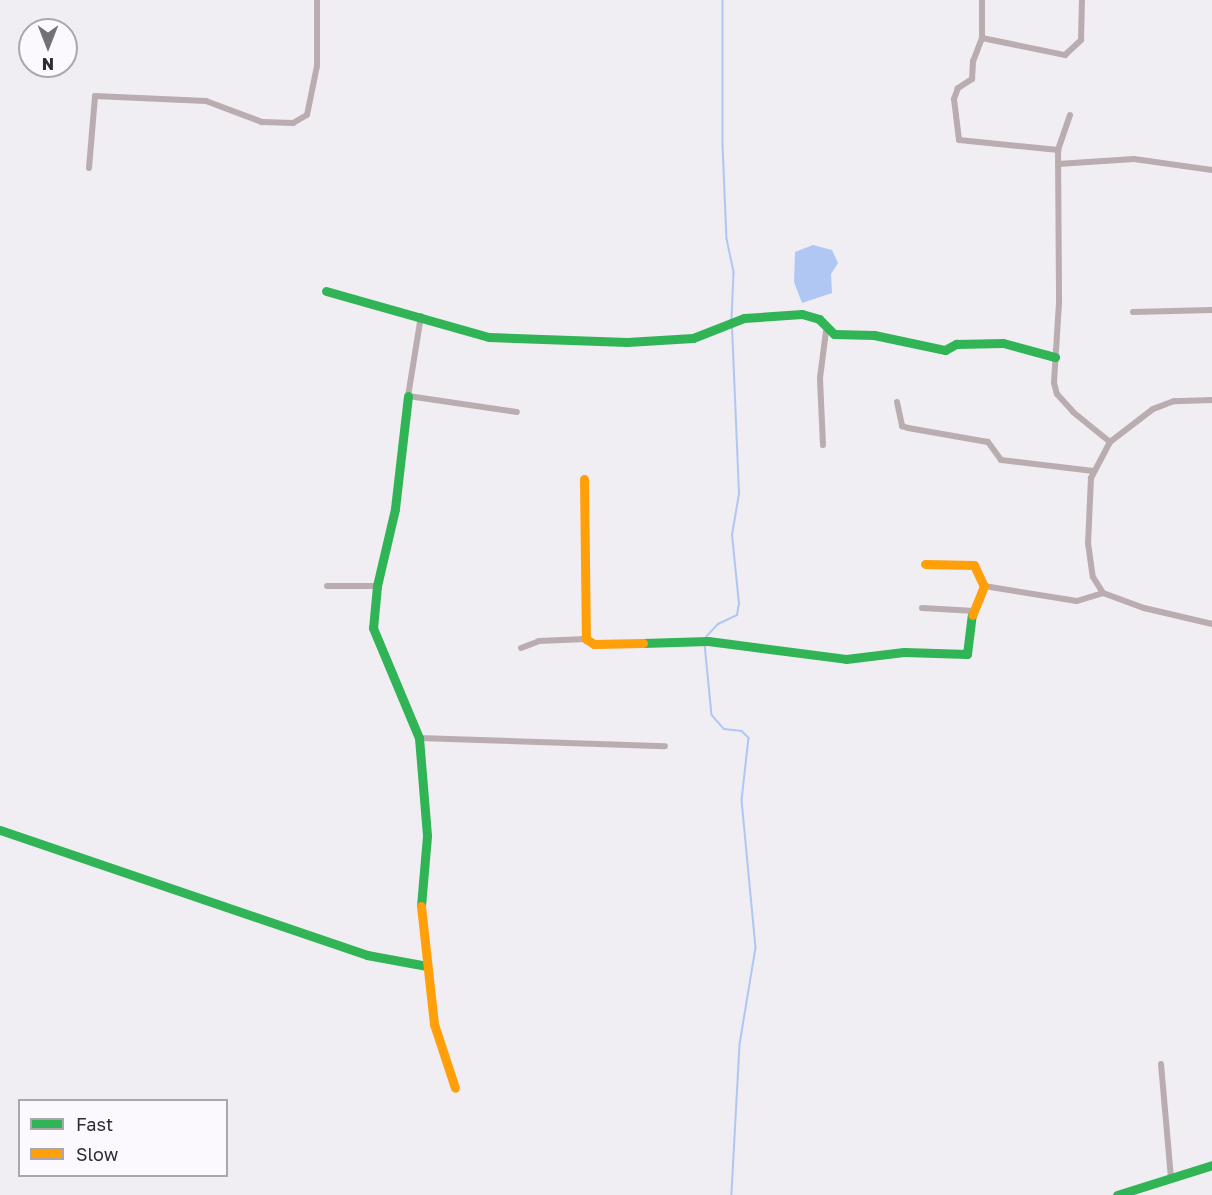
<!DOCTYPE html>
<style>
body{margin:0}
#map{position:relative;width:1212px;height:1195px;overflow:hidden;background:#f0edf3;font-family:"Golos Text",sans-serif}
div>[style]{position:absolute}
.water>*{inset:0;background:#b0c7f3}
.stream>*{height:1.5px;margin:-0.75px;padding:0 0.75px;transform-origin:0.75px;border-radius:0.75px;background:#b0c7f3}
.street>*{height:6px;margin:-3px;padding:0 3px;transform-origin:3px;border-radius:3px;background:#b9adaf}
.fast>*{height:9px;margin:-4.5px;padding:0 4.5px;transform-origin:4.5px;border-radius:4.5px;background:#30b455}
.slow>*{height:9px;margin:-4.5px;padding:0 4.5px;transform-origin:4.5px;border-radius:4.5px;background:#ff9f0a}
span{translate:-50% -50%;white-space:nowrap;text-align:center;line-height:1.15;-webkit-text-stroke:5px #fbf9fe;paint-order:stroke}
.legend{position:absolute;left:18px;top:1099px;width:210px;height:78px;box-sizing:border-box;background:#fbf9fe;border:2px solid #a9a7ac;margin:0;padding:8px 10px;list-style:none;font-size:18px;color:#2e2c31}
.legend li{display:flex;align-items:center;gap:12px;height:30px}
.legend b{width:30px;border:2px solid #a9a7ac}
.north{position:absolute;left:18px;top:18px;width:60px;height:60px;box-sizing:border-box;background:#fbf9fe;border:2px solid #a9a7ac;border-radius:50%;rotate:180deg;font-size:16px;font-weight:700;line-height:24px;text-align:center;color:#2e2c31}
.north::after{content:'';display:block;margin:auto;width:21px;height:27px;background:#727075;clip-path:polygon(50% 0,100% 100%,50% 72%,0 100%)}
</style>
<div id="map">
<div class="water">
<div style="clip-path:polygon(813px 245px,832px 250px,838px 263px,831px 274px,832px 293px,802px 303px,794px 282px,795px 252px)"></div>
</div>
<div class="stream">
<div style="left:723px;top:0;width:145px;rotate:90deg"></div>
<div style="left:723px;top:145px;width:94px;rotate:87.6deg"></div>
<div style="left:727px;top:239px;width:34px;rotate:78deg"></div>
<div style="left:734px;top:272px;width:47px;rotate:92.4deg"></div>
<div style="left:706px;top:637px;width:18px;rotate:-47deg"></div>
<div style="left:718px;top:624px;width:21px;rotate:-25deg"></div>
<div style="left:737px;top:615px;width:11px;rotate:-80deg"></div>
<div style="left:739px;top:604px;width:69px;rotate:-95.8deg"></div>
<div style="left:732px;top:535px;width:42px;rotate:-80.3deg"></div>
<div style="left:739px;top:494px;width:167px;rotate:-92.4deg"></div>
<div style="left:705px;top:644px;width:71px;rotate:84.4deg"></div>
<div style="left:712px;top:715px;width:18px;rotate:49deg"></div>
<div style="left:724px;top:729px;width:18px;rotate:6deg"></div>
<div style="left:742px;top:731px;width:10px;rotate:45deg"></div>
<div style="left:749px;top:738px;width:62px;rotate:96.4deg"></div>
<div style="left:742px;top:800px;width:149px;rotate:84.6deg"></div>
<div style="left:756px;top:948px;width:98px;rotate:99.4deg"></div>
<div style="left:740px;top:1045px;width:150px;rotate:93.1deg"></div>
</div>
<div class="street">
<div style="left:982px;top:0;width:38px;rotate:90deg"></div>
<div style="left:982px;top:38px;width:25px;rotate:111deg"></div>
<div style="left:973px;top:61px;width:18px;rotate:93deg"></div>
<div style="left:972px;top:79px;width:17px;rotate:147deg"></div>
<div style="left:958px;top:88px;width:12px;rotate:110deg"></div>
<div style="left:954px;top:99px;width:41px;rotate:83deg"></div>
<div style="left:959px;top:140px;width:100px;rotate:5.8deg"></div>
<div style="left:982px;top:38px;width:85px;rotate:11.6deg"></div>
<div style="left:1065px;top:55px;width:22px;rotate:-43deg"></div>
<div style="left:1081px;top:40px;width:40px;rotate:-88.6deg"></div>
<div style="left:1070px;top:115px;width:37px;rotate:109deg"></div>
<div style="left:1058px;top:150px;width:153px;rotate:89.6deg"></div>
<div style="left:1059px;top:303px;width:80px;rotate:93.6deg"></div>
<div style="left:1054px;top:383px;width:11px;rotate:75deg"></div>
<div style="left:1057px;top:394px;width:24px;rotate:48deg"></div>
<div style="left:1073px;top:412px;width:48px;rotate:39deg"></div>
<div style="left:1058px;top:164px;width:76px;rotate:-3.8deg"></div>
<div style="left:1134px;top:159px;width:79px;rotate:8deg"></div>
<div style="left:89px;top:168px;width:72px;rotate:-85.2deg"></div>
<div style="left:95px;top:96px;width:111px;rotate:2.6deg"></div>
<div style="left:206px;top:101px;width:60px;rotate:20.6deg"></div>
<div style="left:262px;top:122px;width:31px;rotate:2deg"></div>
<div style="left:293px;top:123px;width:16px;rotate:-30deg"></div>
<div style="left:307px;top:115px;width:50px;rotate:-78.5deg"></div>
<div style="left:317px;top:66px;width:66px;rotate:-90deg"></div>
<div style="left:1133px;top:312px;width:79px;rotate:-1.5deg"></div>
<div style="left:421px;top:316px;width:81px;rotate:99.2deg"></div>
<div style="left:408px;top:396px;width:110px;rotate:8.4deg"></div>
<div style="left:1212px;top:400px;width:38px;rotate:178deg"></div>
<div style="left:1174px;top:401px;width:22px;rotate:159deg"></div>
<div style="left:1153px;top:409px;width:54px;rotate:142.5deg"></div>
<div style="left:1110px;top:442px;width:41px;rotate:117.8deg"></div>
<div style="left:1091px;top:478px;width:65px;rotate:92.6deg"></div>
<div style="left:1088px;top:543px;width:34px;rotate:82deg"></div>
<div style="left:1093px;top:577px;width:19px;rotate:58deg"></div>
<div style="left:1103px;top:593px;width:44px;rotate:20.1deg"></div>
<div style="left:1144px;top:608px;width:70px;rotate:13.2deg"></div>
<div style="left:897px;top:402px;width:25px;rotate:78deg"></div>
<div style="left:902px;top:426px;width:6px;rotate:18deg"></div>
<div style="left:908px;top:428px;width:81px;rotate:9.9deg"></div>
<div style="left:988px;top:442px;width:22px;rotate:54deg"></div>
<div style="left:1001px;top:460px;width:93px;rotate:6.8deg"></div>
<div style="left:823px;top:445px;width:67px;rotate:-92.6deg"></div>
<div style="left:820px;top:378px;width:47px;rotate:-82.7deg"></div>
<div style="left:327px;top:586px;width:50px"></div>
<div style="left:984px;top:586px;width:94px;rotate:9.2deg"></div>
<div style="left:1077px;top:601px;width:27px;rotate:-17deg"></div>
<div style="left:922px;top:608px;width:53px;rotate:3.2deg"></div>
<div style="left:521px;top:648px;width:19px;rotate:-21deg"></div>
<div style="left:539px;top:641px;width:47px;rotate:-2.4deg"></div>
<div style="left:419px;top:738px;width:246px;rotate:1.9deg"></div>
<div style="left:1161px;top:1064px;width:115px;rotate:85deg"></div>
</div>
<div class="fast">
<div style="left:326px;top:291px;width:169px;rotate:15.8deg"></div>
<div style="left:489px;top:337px;width:138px;rotate:2.1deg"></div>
<div style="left:627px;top:342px;width:66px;rotate:-3.5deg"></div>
<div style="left:693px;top:338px;width:55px;rotate:-21.4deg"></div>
<div style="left:744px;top:318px;width:58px;rotate:-3.9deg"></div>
<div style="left:802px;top:314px;width:18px;rotate:16deg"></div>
<div style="left:819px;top:319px;width:21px;rotate:45deg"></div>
<div style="left:834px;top:334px;width:40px;rotate:1.4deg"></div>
<div style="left:874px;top:335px;width:73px;rotate:11.9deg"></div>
<div style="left:945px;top:350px;width:13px;rotate:-29deg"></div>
<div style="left:956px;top:344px;width:47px;rotate:-1.2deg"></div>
<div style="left:1003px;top:343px;width:54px;rotate:15.1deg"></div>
<div style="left:408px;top:396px;width:114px;rotate:96.6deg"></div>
<div style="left:395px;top:509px;width:79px;rotate:103.2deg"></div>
<div style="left:377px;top:586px;width:42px;rotate:95.4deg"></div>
<div style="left:373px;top:628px;width:119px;rotate:67.3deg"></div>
<div style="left:419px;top:738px;width:98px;rotate:85.3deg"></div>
<div style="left:427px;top:836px;width:70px;rotate:94.9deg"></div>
<div style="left:643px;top:643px;width:65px;rotate:-1.8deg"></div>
<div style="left:708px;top:641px;width:139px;rotate:7.4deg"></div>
<div style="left:846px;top:659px;width:58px;rotate:-6.9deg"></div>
<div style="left:904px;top:652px;width:63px;rotate:1.8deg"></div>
<div style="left:967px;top:654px;width:39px;rotate:-83deg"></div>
<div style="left:0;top:830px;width:388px;rotate:18.8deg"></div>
<div style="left:367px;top:955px;width:61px;rotate:10.4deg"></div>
<div style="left:1117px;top:1195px;width:100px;rotate:-17.5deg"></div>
</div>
<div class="slow">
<div style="left:584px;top:479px;width:160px;rotate:89.3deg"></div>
<div style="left:586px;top:639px;width:9px;rotate:32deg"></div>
<div style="left:594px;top:644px;width:49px;rotate:-1.2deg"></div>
<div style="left:925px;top:564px;width:49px;rotate:1.2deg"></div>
<div style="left:974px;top:565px;width:23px;rotate:65deg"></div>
<div style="left:984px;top:586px;width:31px;rotate:112deg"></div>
<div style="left:421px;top:906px;width:119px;rotate:83.7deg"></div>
<div style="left:434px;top:1024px;width:67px;rotate:71.8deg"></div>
</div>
<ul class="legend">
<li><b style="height:8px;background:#30b455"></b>Fast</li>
<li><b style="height:8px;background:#ff9f0a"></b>Slow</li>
</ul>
<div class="north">N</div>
</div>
